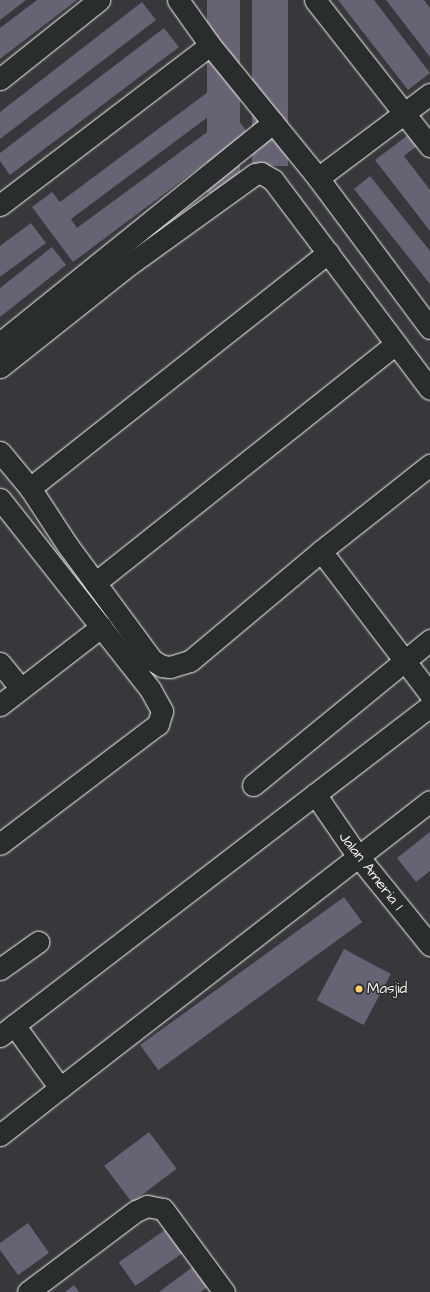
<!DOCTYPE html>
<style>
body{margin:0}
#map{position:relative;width:430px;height:1292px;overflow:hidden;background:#36383c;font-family:"Architects Daughter",sans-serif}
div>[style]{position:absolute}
.building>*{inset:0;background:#676274;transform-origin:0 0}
.roads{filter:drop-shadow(0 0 1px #f4f1e8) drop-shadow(0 0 1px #f4f1e8)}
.minor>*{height:21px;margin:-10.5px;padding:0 10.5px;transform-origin:10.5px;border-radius:10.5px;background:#2a2d2e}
.dots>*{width:11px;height:11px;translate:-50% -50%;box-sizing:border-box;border:2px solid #2a2d2e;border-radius:50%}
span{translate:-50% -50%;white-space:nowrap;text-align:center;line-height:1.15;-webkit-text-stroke:3px #2a2d2e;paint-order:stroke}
.street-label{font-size:15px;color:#f4f1e8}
.poi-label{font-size:15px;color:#f4f1e8}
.left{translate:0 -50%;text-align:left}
</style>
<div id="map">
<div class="building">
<div style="clip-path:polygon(0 0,26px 0,0 20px)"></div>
<div style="clip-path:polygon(37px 0,77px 0,0 59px,0 28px)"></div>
<div style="left:207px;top:0;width:33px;height:193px"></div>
<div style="left:252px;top:0;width:36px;height:166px"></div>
<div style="clip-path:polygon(338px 0,374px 0,430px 73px,408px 90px)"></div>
<div style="clip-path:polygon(386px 0,424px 0,430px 8px,430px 57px)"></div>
<div style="clip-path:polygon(142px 2px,156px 20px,0 139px,0 112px)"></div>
<div style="clip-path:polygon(164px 28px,179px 47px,10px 175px,0 161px,0 153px)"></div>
<div style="clip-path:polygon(212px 89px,224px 105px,71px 219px,77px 228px,233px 113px,247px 132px,73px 262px,32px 207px,52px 192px,60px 202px)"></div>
<div style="clip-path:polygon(408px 135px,417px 146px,404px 156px,430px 190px,430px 231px,375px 160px)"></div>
<div style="clip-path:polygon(370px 176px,430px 251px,430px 284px,354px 189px)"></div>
<div style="clip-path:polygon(31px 223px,46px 243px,0 277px,0 246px)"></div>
<div style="clip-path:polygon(52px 247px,66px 265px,0 317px,0 288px)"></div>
<div style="clip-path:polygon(430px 832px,430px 871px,416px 882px,397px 858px)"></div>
<div style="left:344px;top:897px;width:31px;height:252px;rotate:54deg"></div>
<div style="left:344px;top:949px;width:53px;height:58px;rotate:28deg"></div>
<div style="left:149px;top:1132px;width:46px;height:56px;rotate:53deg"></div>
<div style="clip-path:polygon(28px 1223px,49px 1253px,18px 1275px,0 1250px,0 1243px)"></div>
<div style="left:172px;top:1225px;width:29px;height:65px;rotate:55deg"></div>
<div style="clip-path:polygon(194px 1266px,209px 1286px,201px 1292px,159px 1292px)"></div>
<div style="clip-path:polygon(74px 1285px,79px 1292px,65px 1292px)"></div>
</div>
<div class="roads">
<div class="minor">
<div style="left:178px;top:0;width:55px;rotate:54.6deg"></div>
<div style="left:210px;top:45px;width:171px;rotate:50.9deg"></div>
<div style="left:318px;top:178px;width:187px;rotate:53.3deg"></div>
<div style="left:315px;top:0;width:186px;rotate:51.8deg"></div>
<div style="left:0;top:79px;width:127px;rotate:-38.6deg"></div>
<div style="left:318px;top:178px;width:140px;rotate:-36.9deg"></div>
<div style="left:0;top:205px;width:264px;rotate:-37.3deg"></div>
<div style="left:0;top:343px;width:351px;rotate:-38.9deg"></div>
<div style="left:0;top:367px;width:166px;rotate:-38.4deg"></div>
<div style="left:130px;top:264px;width:154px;rotate:-35.8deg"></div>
<div style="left:255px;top:174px;width:6px;rotate:-9deg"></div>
<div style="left:261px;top:173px;width:14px;rotate:30deg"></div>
<div style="left:273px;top:180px;width:261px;rotate:53.1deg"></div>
<div style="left:0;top:452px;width:47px;rotate:50.2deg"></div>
<div style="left:30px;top:488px;width:69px;rotate:56.8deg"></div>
<div style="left:68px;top:546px;width:142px;rotate:53.6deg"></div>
<div style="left:152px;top:660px;width:12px;rotate:31deg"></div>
<div style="left:162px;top:666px;width:8px;rotate:7deg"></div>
<div style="left:170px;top:667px;width:21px;rotate:-17deg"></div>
<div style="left:190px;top:661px;width:171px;rotate:-40deg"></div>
<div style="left:321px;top:551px;width:180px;rotate:52.7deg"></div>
<div style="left:30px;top:488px;width:380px;rotate:-38.3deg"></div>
<div style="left:0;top:499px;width:242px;rotate:51.7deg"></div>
<div style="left:150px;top:689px;width:25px;rotate:61deg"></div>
<div style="left:162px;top:711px;width:14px;rotate:107deg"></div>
<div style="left:158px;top:724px;width:198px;rotate:142.8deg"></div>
<div style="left:321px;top:551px;width:139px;rotate:-38.3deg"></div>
<div style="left:95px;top:583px;width:384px;rotate:-38.5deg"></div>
<div style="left:0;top:663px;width:33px;rotate:51deg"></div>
<div style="left:0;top:705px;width:128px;rotate:-37.7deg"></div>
<div style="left:253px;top:785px;width:229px;rotate:-39.3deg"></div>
<div style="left:315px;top:794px;width:74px;rotate:55.5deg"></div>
<div style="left:357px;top:855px;width:116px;rotate:51deg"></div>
<div style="left:0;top:969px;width:47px;rotate:-35.4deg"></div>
<div style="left:0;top:1036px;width:542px;rotate:-37.5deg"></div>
<div style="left:60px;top:1088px;width:468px;rotate:-37.8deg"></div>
<div style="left:0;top:1135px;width:76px;rotate:-38.1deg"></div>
<div style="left:60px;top:1088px;width:78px;rotate:-126.1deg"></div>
<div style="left:28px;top:1292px;width:135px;rotate:-36.9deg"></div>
<div style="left:136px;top:1211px;width:12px;rotate:-24deg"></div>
<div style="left:147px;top:1206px;width:16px;rotate:11deg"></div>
<div style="left:163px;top:1209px;width:103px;rotate:53.7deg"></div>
</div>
</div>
<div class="dots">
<div style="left:359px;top:989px;background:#ffd166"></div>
</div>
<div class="street-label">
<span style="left:371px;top:871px;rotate:52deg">Jalan Ameria 1</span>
</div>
<div class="poi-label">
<span class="left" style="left:367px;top:989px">Masjid</span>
</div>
</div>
